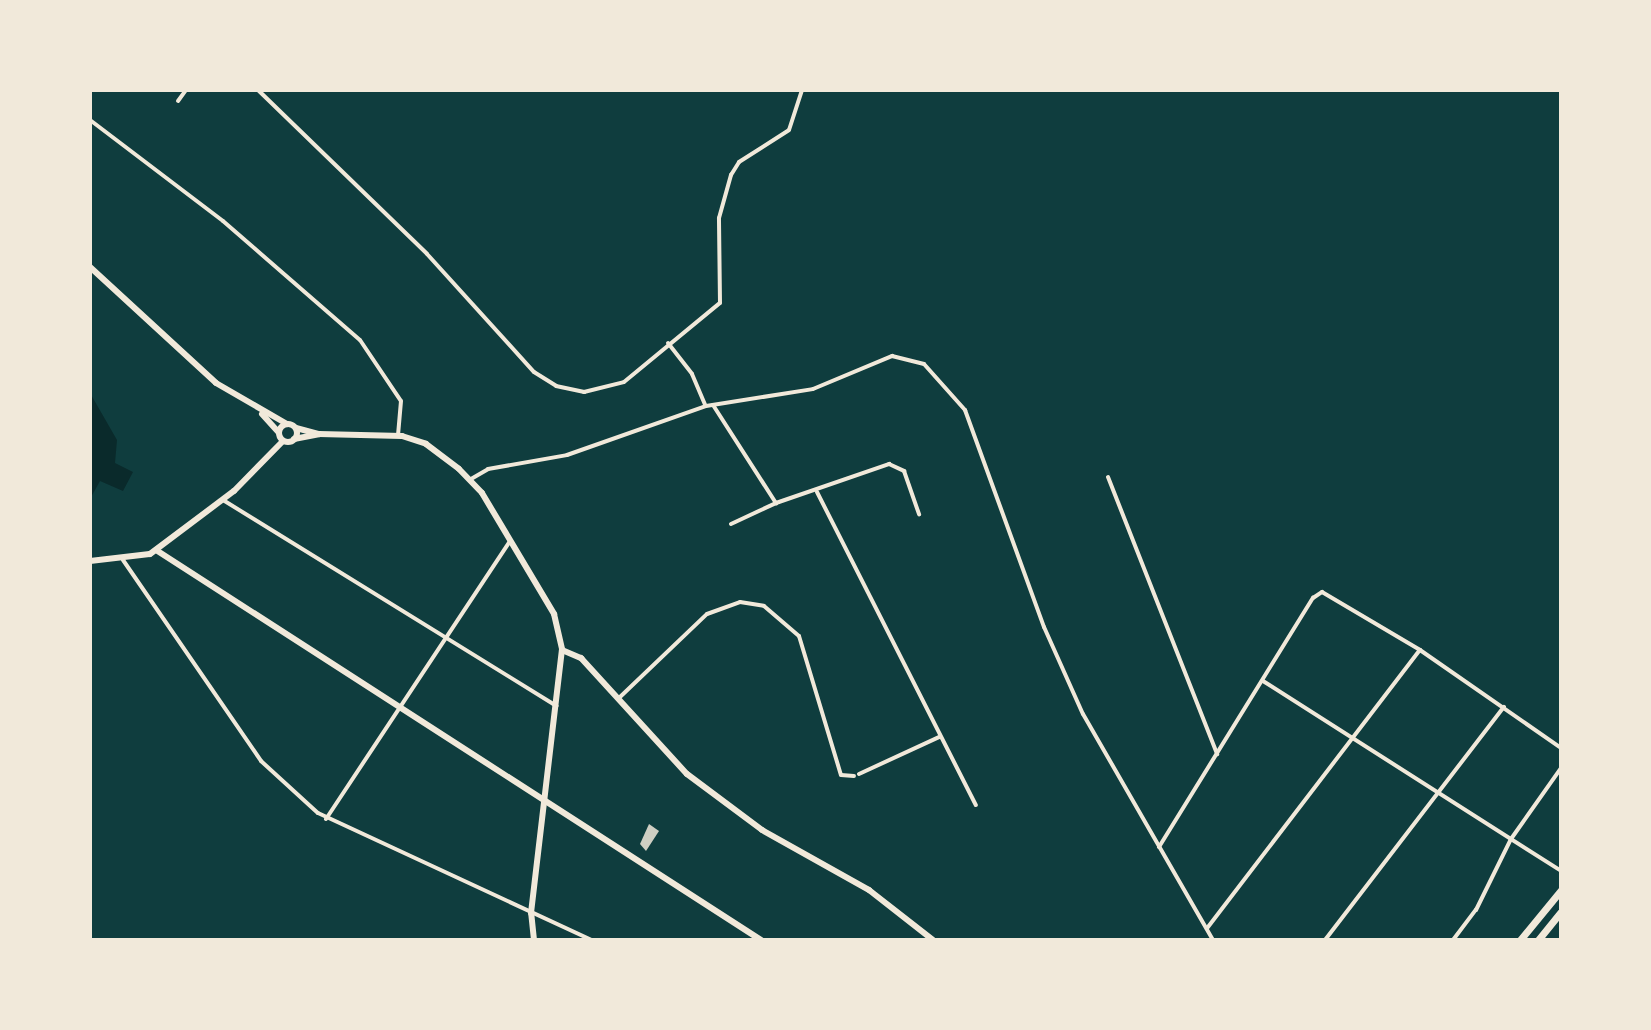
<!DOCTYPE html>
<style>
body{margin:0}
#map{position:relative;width:1651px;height:1030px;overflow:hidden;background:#0f3d3e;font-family:"PT Sans",sans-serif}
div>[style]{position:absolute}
.water>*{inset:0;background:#0a2a2b}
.building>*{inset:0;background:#cfcfc3}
.minor>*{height:4px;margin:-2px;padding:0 2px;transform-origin:2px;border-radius:2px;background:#f1e9da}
.tertiary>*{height:6px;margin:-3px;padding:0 3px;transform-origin:3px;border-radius:3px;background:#f1e9da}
.secondary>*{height:6px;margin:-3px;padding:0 3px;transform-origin:3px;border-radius:3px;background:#f1e9da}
.secondary>.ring{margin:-3px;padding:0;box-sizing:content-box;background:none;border:6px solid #f1e9da;border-radius:50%}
.primary>*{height:7px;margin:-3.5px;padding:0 3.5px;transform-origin:3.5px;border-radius:3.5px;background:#f1e9da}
span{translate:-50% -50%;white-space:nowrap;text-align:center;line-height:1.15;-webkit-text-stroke:8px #f1e9da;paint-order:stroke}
.frame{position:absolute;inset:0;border:92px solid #f1e9da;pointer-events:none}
</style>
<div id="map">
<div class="water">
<div style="clip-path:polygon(90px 393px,117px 440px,115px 463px,133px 472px,123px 491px,100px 481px,90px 499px)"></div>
</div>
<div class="building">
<div style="clip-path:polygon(649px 824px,659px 831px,646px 851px,640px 844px)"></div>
</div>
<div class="minor">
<div style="left:258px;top:90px;width:235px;rotate:44.1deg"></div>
<div style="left:427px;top:254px;width:159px;rotate:47.8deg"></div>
<div style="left:534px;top:372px;width:26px;rotate:32deg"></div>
<div style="left:556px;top:386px;width:29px;rotate:12deg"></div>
<div style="left:584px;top:392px;width:41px;rotate:-14deg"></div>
<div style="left:624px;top:382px;width:124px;rotate:-39.5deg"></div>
<div style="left:720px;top:303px;width:85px;rotate:-90.7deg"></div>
<div style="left:719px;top:218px;width:45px;rotate:-74.4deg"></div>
<div style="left:731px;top:175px;width:15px;rotate:-58deg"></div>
<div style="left:739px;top:162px;width:59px;rotate:-32.6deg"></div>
<div style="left:789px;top:130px;width:42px;rotate:-72deg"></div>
<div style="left:178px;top:101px;width:14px;rotate:-54deg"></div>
<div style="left:90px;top:120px;width:167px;rotate:37.2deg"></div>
<div style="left:223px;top:221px;width:181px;rotate:41deg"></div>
<div style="left:360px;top:340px;width:73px;rotate:56.1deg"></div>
<div style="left:401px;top:401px;width:34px;rotate:95deg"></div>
<div style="left:668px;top:343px;width:39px;rotate:52deg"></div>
<div style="left:692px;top:374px;width:34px;rotate:67deg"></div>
<div style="left:713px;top:405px;width:117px;rotate:57.3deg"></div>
<div style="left:1108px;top:477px;width:298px;rotate:68.5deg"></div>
<div style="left:471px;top:479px;width:20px;rotate:-30deg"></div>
<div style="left:488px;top:469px;width:80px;rotate:-10deg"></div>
<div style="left:567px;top:455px;width:147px;rotate:-19.4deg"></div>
<div style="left:706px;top:406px;width:108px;rotate:-9deg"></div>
<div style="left:813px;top:389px;width:86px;rotate:-22.7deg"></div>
<div style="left:892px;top:356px;width:33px;rotate:14deg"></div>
<div style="left:924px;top:364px;width:62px;rotate:48.3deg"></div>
<div style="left:965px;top:410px;width:231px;rotate:70deg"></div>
<div style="left:1044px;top:627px;width:95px;rotate:65.9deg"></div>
<div style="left:1083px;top:714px;width:261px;rotate:60.1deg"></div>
<div style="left:817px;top:492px;width:351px;rotate:63.1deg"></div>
<div style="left:223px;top:500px;width:392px;rotate:31.7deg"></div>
<div style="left:731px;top:524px;width:50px;rotate:-25deg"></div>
<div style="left:776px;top:503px;width:120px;rotate:-19deg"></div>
<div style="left:889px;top:464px;width:17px;rotate:25deg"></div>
<div style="left:904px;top:471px;width:46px;rotate:70.8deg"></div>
<div style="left:123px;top:560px;width:244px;rotate:55.5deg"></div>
<div style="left:261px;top:761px;width:77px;rotate:42.4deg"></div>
<div style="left:318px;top:813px;width:301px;rotate:24.9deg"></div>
<div style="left:1263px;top:681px;width:353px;rotate:32.5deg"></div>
<div style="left:620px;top:697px;width:120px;rotate:-43.7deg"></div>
<div style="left:707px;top:614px;width:35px;rotate:-20deg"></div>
<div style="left:740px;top:602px;width:24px;rotate:9deg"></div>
<div style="left:764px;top:606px;width:46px;rotate:40.6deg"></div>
<div style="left:799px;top:636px;width:145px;rotate:73.2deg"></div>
<div style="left:841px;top:775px;width:13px;rotate:4deg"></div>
<div style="left:859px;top:774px;width:88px;rotate:-24.8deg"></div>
<div style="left:326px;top:819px;width:333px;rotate:-56.5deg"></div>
<div style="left:1159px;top:847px;width:293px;rotate:-58.3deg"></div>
<div style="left:1313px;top:598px;width:11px;rotate:-34deg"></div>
<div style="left:1322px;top:592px;width:114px;rotate:30.6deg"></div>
<div style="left:1420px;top:650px;width:172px;rotate:34.8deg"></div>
<div style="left:1208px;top:927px;width:349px;rotate:-52.6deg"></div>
<div style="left:1325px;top:940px;width:294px;rotate:-52.5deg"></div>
<div style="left:1453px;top:940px;width:38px;rotate:-53deg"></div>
<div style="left:1476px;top:910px;width:79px;rotate:-63.8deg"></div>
<div style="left:1511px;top:839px;width:87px;rotate:-54.8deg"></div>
</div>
<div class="tertiary">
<div style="left:534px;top:940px;width:27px;rotate:-96deg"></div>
<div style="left:531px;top:913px;width:265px;rotate:-83.3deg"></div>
</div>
<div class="secondary">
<div style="left:90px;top:267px;width:171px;rotate:42.6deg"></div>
<div style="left:216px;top:383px;width:82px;rotate:30deg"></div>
<div style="left:262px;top:414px;width:24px;rotate:48deg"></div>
<div class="ring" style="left:279px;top:424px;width:12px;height:12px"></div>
<div style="left:296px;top:428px;width:24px;rotate:15deg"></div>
<div style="left:294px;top:439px;width:25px;rotate:-11deg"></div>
<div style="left:319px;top:434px;width:83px;rotate:1.4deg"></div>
<div style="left:402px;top:436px;width:25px;rotate:18deg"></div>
<div style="left:426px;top:444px;width:41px;rotate:37.1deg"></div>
<div style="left:459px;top:469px;width:33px;rotate:46deg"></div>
<div style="left:482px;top:493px;width:141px;rotate:59.2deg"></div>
<div style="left:554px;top:614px;width:37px;rotate:77deg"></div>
<div style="left:562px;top:650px;width:21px;rotate:23deg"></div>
<div style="left:581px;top:658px;width:157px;rotate:47.6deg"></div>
<div style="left:687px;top:774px;width:94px;rotate:36.7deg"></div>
<div style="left:762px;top:830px;width:123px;rotate:29.3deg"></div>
<div style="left:869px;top:890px;width:81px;rotate:38deg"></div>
<div style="left:156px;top:550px;width:720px;rotate:32.81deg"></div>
<div style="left:90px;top:561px;width:60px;rotate:-6.7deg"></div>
<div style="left:150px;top:554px;width:105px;rotate:-36.9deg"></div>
<div style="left:234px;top:491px;width:70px;rotate:-45.6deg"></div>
</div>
<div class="primary">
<div style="left:1520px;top:940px;width:65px;rotate:-50.6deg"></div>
<div style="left:1538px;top:940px;width:36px;rotate:-51deg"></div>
</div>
<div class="frame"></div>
</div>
